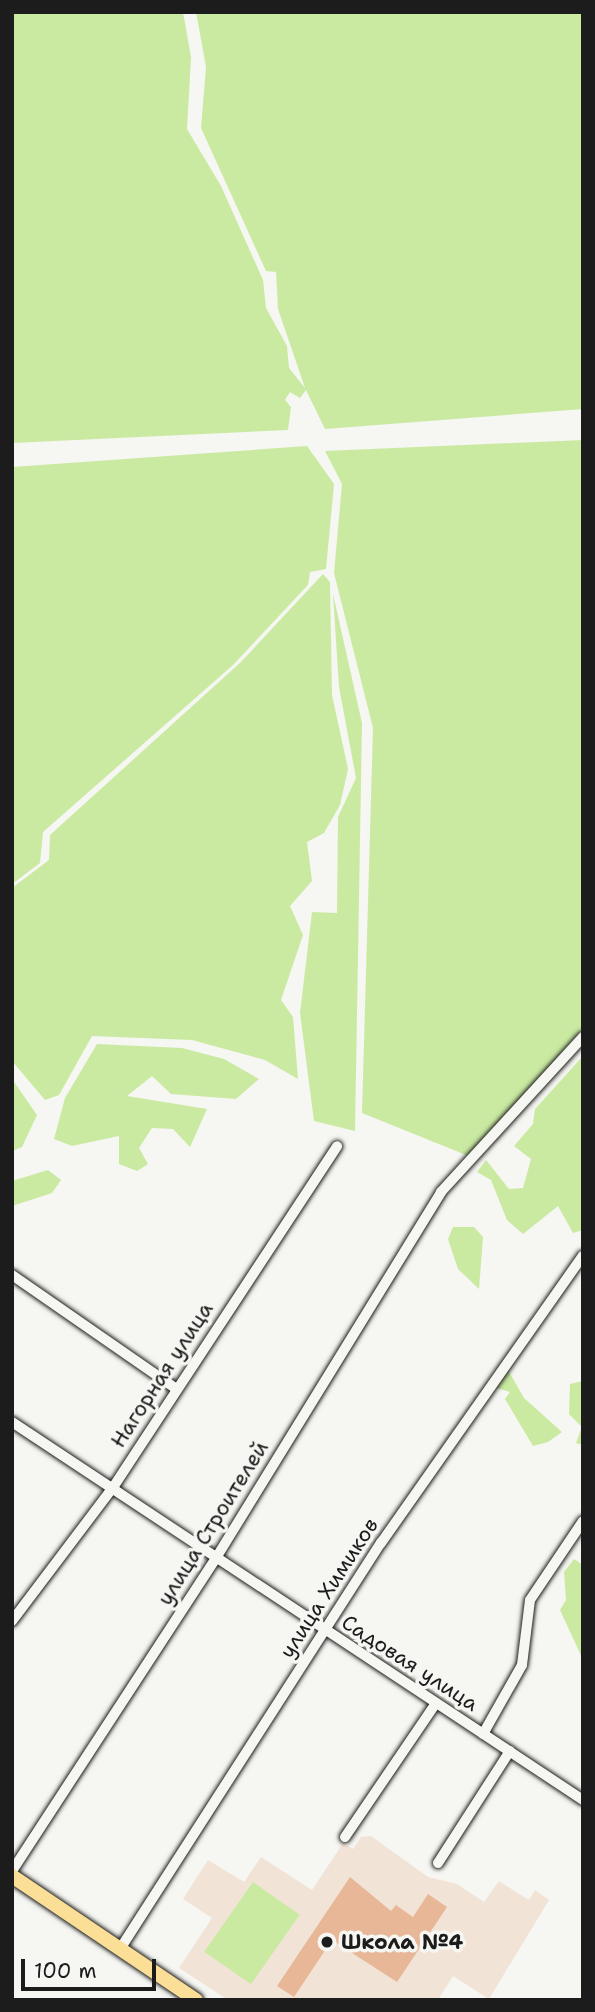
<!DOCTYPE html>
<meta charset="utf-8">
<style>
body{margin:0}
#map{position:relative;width:595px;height:2012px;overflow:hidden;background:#f6f6f2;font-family:"Shantell Sans",sans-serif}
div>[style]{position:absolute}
.built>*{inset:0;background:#f2e3d7}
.green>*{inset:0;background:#caeaa2;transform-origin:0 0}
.building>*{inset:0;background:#e7b798}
.roads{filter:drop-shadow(0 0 2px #1c1c1c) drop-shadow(0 0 2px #1c1c1c)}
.minor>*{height:10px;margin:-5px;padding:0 5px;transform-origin:5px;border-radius:5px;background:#f6f6f2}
.major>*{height:14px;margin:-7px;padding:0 7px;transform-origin:7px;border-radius:7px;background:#fbdf96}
.dots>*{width:19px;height:19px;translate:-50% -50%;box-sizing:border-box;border:4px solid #f6f6f2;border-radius:50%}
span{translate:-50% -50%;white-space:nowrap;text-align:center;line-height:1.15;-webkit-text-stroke:7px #f6f6f2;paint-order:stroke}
.street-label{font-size:21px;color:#1c1c1c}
.poi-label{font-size:21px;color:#1c1c1c;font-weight:700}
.left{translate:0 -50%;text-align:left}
.frame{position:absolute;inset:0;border:14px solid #1c1c1c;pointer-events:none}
.scale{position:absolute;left:21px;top:1959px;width:135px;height:32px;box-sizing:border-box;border:4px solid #1c1c1c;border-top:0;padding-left:9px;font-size:21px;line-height:24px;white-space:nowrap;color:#1c1c1c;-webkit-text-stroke:5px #f6f6f2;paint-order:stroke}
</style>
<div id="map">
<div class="built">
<div style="clip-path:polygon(371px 1836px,428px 1877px,457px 1884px,484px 1902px,499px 1881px,529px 1900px,535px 1890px,549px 1900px,489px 1999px,453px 1976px,438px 2000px,228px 2000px,179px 1968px,212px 1918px,183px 1899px,208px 1860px,244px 1882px,261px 1857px,312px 1890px,343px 1843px,353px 1849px,361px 1837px)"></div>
</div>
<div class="green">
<div style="clip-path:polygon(12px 12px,183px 12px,191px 57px,187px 129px,221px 186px,263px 280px,266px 308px,287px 346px,289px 368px,305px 388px,278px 309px,276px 272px,266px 271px,201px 128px,206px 67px,196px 12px,583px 12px,583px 409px,325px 429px,306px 390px,300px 398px,290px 392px,285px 400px,291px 407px,288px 430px,12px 443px)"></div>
<div style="clip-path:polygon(583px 440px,583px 1028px,471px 1157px,362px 1113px,373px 728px,334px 573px,342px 484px,325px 451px)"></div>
<div style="clip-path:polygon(307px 446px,334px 484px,326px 569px,310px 572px,308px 585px,233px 665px,43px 832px,40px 863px,12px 884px,12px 467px)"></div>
<div style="clip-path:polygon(323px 574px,330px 582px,332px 695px,348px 769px,340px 805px,324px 833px,307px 842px,312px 881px,290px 906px,303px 935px,281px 1000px,293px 1017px,298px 1079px,265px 1060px,192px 1040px,92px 1036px,59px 1095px,45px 1100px,12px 1061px,12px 888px,49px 860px,50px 835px,241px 662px)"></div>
<div style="clip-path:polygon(333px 594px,362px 723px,355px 1131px,314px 1121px,300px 1013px,312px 912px,337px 913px,338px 817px,356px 778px,339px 687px)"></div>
<div style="clip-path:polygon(97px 1044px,182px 1048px,224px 1059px,259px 1079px,236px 1099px,171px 1094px,152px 1076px,127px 1096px,207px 1109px,190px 1147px,173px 1129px,152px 1128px,139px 1148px,148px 1164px,137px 1171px,119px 1164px,119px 1136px,72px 1146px,54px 1139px,65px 1098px)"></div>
<div style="clip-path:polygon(583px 1056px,583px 1230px,573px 1233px,558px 1206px,523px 1234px,507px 1220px,491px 1180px,477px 1172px,486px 1160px,509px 1189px,523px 1188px,531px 1159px,514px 1146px,533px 1124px,535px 1109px)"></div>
<div style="clip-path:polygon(12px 1079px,37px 1115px,22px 1147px,12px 1151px)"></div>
<div style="clip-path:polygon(48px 1170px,61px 1180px,52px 1193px,12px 1206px,12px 1181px)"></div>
<div style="clip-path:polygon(453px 1227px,474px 1227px,483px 1237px,479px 1289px,458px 1269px,448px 1239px)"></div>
<div style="clip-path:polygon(508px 1370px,524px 1398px,562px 1432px,548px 1442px,533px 1446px,505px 1399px,510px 1392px,497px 1388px,495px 1373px)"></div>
<div style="clip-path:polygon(583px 1381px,583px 1445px,576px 1443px,582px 1427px,569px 1414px,570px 1384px)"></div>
<div style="clip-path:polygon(574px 1559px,583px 1565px,583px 1660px,560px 1610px,566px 1600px,564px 1572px)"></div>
<div style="left:253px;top:1882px;width:57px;height:85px;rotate:35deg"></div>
</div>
<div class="building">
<div style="clip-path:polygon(350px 1877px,391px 1911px,396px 1905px,413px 1917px,428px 1894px,447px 1907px,397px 1982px,332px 1940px,294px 1997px,277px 1986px)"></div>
</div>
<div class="roads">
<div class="minor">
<div style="left:12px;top:1275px;width:198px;rotate:34.7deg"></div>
<div style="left:12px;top:1422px;width:685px;rotate:33.5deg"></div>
<div style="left:12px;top:1621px;width:166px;rotate:-52.9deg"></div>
<div style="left:112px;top:1489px;width:410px;rotate:-56.7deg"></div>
<div style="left:483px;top:1734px;width:79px;rotate:-60.5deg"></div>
<div style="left:522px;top:1665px;width:65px;rotate:-83deg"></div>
<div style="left:530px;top:1600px;width:95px;rotate:-56.1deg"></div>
<div style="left:345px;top:1837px;width:162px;rotate:-55.8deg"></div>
<div style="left:438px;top:1863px;width:133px;rotate:-57.3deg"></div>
<div style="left:12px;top:1871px;width:374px;rotate:-56.9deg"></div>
<div style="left:216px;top:1558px;width:430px;rotate:-58.4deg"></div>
<div style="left:441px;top:1192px;width:210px;rotate:-47.5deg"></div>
<div style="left:120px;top:1949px;width:483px;rotate:-57.3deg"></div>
<div style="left:381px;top:1543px;width:351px;rotate:-54.9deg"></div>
</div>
<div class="major">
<div style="left:12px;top:1876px;width:222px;rotate:34deg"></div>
</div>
</div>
<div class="dots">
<div style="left:327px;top:1942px;background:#1c1c1c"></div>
</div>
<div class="street-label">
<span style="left:162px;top:1375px;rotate:-57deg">Нагорная улица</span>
<span style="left:213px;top:1523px;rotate:-58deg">улица Строителей</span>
<span style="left:329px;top:1588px;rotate:-57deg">улица Химиков</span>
<span style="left:410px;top:1663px;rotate:33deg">Садовая улица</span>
</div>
<div class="poi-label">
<span class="left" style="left:341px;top:1942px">Школа №4</span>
</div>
<div class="frame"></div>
<div class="scale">100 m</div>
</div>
